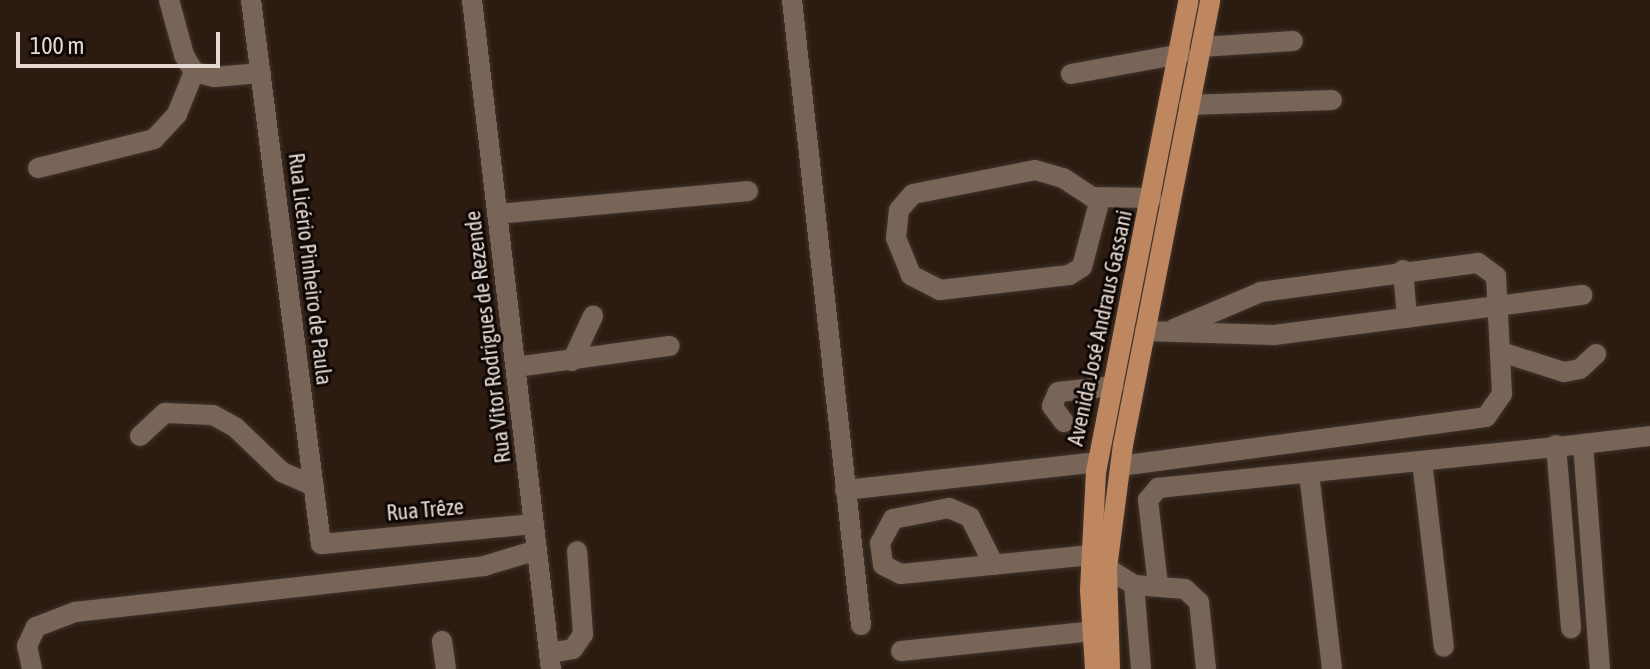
<!DOCTYPE html>
<meta charset="utf-8">
<style>
body{margin:0}
#map{position:relative;width:1650px;height:669px;overflow:hidden;background:#2b1b10;font-family:"Asap Condensed",sans-serif}
div>[style]{position:absolute}
.roads{filter:drop-shadow(0 0 2px #41342e) drop-shadow(0 0 2px #41342e)}
.minor>*{height:20px;margin:-10px;padding:0 10px;transform-origin:10px;border-radius:10px;background:#786558}
.major>*{height:20px;margin:-10px;padding:0 10px;transform-origin:10px;border-radius:10px;background:#be8760}
span{translate:-50% -50%;white-space:nowrap;text-align:center;line-height:1.15;-webkit-text-stroke:6px #0e0704;paint-order:stroke}
.street-label{font-size:22px;color:#e4d8d1}
.scale{position:absolute;left:16px;top:32px;width:204px;height:36px;box-sizing:border-box;border:4px solid #e4d8d1;border-top:0;padding-left:10px;font-size:24px;line-height:28px;white-space:nowrap;color:#e4d8d1;-webkit-text-stroke:6px #0e0704;paint-order:stroke}
</style>
<div id="map">
<div class="roads">
<div class="minor">
<div style="left:169px;top:0;width:57px;rotate:74.7deg"></div>
<div style="left:184px;top:55px;width:20px;rotate:60deg"></div>
<div style="left:194px;top:72px;width:21px;rotate:14deg"></div>
<div style="left:214px;top:77px;width:47px;rotate:-4.9deg"></div>
<div style="left:251px;top:0;width:548px;rotate:82.67deg"></div>
<div style="left:321px;top:544px;width:214px;rotate:-5.4deg"></div>
<div style="left:472px;top:0;width:674px;rotate:83.27deg"></div>
<div style="left:792px;top:0;width:629px;rotate:83.7deg"></div>
<div style="left:1201px;top:47px;width:92px;rotate:-3.7deg"></div>
<div style="left:1071px;top:74px;width:112px;rotate:-10.3deg"></div>
<div style="left:1189px;top:105px;width:143px;rotate:-2deg"></div>
<div style="left:38px;top:168px;width:120px;rotate:-14deg"></div>
<div style="left:154px;top:139px;width:34px;rotate:-47deg"></div>
<div style="left:177px;top:114px;width:45px;rotate:-68deg"></div>
<div style="left:1100px;top:199px;width:70px;rotate:104.8deg"></div>
<div style="left:1082px;top:267px;width:15px;rotate:148deg"></div>
<div style="left:1069px;top:275px;width:130px;rotate:173.4deg"></div>
<div style="left:940px;top:290px;width:33px;rotate:-153deg"></div>
<div style="left:911px;top:275px;width:40px;rotate:-112deg"></div>
<div style="left:896px;top:238px;width:28px;rotate:-84deg"></div>
<div style="left:899px;top:210px;width:21px;rotate:-49deg"></div>
<div style="left:913px;top:194px;width:124px;rotate:-11.1deg"></div>
<div style="left:1035px;top:170px;width:29px;rotate:16deg"></div>
<div style="left:1063px;top:178px;width:35px;rotate:33deg"></div>
<div style="left:1092px;top:197px;width:60px;rotate:1deg"></div>
<div style="left:497px;top:214px;width:252px;rotate:-5.2deg"></div>
<div style="left:1403px;top:270px;width:48px;rotate:85.2deg"></div>
<div style="left:1145px;top:331px;width:129px;rotate:1.8deg"></div>
<div style="left:1274px;top:335px;width:311px;rotate:-7.4deg"></div>
<div style="left:1501px;top:352px;width:66px;rotate:17.6deg"></div>
<div style="left:1564px;top:372px;width:16px;rotate:-11deg"></div>
<div style="left:1580px;top:369px;width:22px;rotate:-43deg"></div>
<div style="left:572px;top:361px;width:50px;rotate:-65deg"></div>
<div style="left:516px;top:367px;width:155px;rotate:-7.8deg"></div>
<div style="left:1064px;top:422px;width:20px;rotate:-127deg"></div>
<div style="left:1052px;top:406px;width:15px;rotate:-67deg"></div>
<div style="left:1058px;top:392px;width:56px;rotate:-6.1deg"></div>
<div style="left:140px;top:436px;width:34px;rotate:-43deg"></div>
<div style="left:165px;top:413px;width:48px;rotate:2.4deg"></div>
<div style="left:213px;top:415px;width:26px;rotate:29deg"></div>
<div style="left:236px;top:428px;width:64px;rotate:43.7deg"></div>
<div style="left:282px;top:472px;width:35px;rotate:24deg"></div>
<div style="left:1583px;top:444px;width:67px;rotate:-6.8deg"></div>
<div style="left:1556px;top:445px;width:184px;rotate:85.3deg"></div>
<div style="left:1422px;top:461px;width:187px;rotate:83.3deg"></div>
<div style="left:1120px;top:466px;width:369px;rotate:-7.6deg"></div>
<div style="left:1486px;top:417px;width:28px;rotate:-55deg"></div>
<div style="left:1502px;top:394px;width:118px;rotate:-92.9deg"></div>
<div style="left:1496px;top:276px;width:22px;rotate:-144deg"></div>
<div style="left:1478px;top:263px;width:219px;rotate:172.4deg"></div>
<div style="left:1261px;top:292px;width:95px;rotate:157deg"></div>
<div style="left:1309px;top:473px;width:197px;rotate:83.3deg"></div>
<div style="left:845px;top:490px;width:254px;rotate:-6.3deg"></div>
<div style="left:994px;top:565px;width:54px;rotate:-116.6deg"></div>
<div style="left:970px;top:517px;width:23px;rotate:-157deg"></div>
<div style="left:949px;top:508px;width:57px;rotate:168.9deg"></div>
<div style="left:893px;top:519px;width:27px;rotate:118deg"></div>
<div style="left:880px;top:543px;width:22px;rotate:82deg"></div>
<div style="left:883px;top:565px;width:20px;rotate:27deg"></div>
<div style="left:901px;top:574px;width:191px;rotate:-5.7deg"></div>
<div style="left:1107px;top:568px;width:32px;rotate:32deg"></div>
<div style="left:1134px;top:585px;width:84px;rotate:85.2deg"></div>
<div style="left:1134px;top:585px;width:51px;rotate:4.5deg"></div>
<div style="left:1185px;top:589px;width:19px;rotate:43deg"></div>
<div style="left:1199px;top:602px;width:67px;rotate:84deg"></div>
<div style="left:1158px;top:585px;width:86px;rotate:-96.7deg"></div>
<div style="left:1148px;top:500px;width:16px;rotate:-50deg"></div>
<div style="left:1158px;top:488px;width:427px;rotate:-5.9deg"></div>
<div style="left:1583px;top:444px;width:226px;rotate:85.7deg"></div>
<div style="left:442px;top:641px;width:28px;rotate:82deg"></div>
<div style="left:901px;top:651px;width:193px;rotate:-5.9deg"></div>
<div style="left:549px;top:653px;width:24px;rotate:-9deg"></div>
<div style="left:573px;top:649px;width:18px;rotate:-56deg"></div>
<div style="left:583px;top:634px;width:83px;rotate:-94.1deg"></div>
<div style="left:32px;top:669px;width:24px;rotate:-102deg"></div>
<div style="left:27px;top:646px;width:21px;rotate:-65deg"></div>
<div style="left:36px;top:627px;width:42px;rotate:-21deg"></div>
<div style="left:75px;top:612px;width:412px;rotate:-6.4deg"></div>
<div style="left:484px;top:566px;width:55px;rotate:-16.8deg"></div>
</div>
<div class="major">
<div style="left:1095px;top:669px;width:79px;rotate:-93.6deg"></div>
<div style="left:1090px;top:590px;width:118px;rotate:-87.1deg"></div>
<div style="left:1096px;top:472px;width:481px;rotate:-78.9deg"></div>
<div style="left:1110px;top:669px;width:101px;rotate:-91.7deg"></div>
<div style="left:1107px;top:568px;width:124px;rotate:-82.6deg"></div>
<div style="left:1123px;top:445px;width:453px;rotate:-78.9deg"></div>
</div>
</div>
<div class="street-label">
<span style="left:310px;top:269px;rotate:83deg">Rua Licério Pinheiro de Paula</span>
<span style="left:1100px;top:328px;rotate:-78deg">Avenida José Andraus Gassani</span>
<span style="left:488px;top:337px;rotate:-97deg">Rua Vitor Rodrigues de Rezende</span>
<span style="left:425px;top:510px;rotate:-5deg">Rua Trêze</span>
</div>
<div class="scale">100 m</div>
</div>
